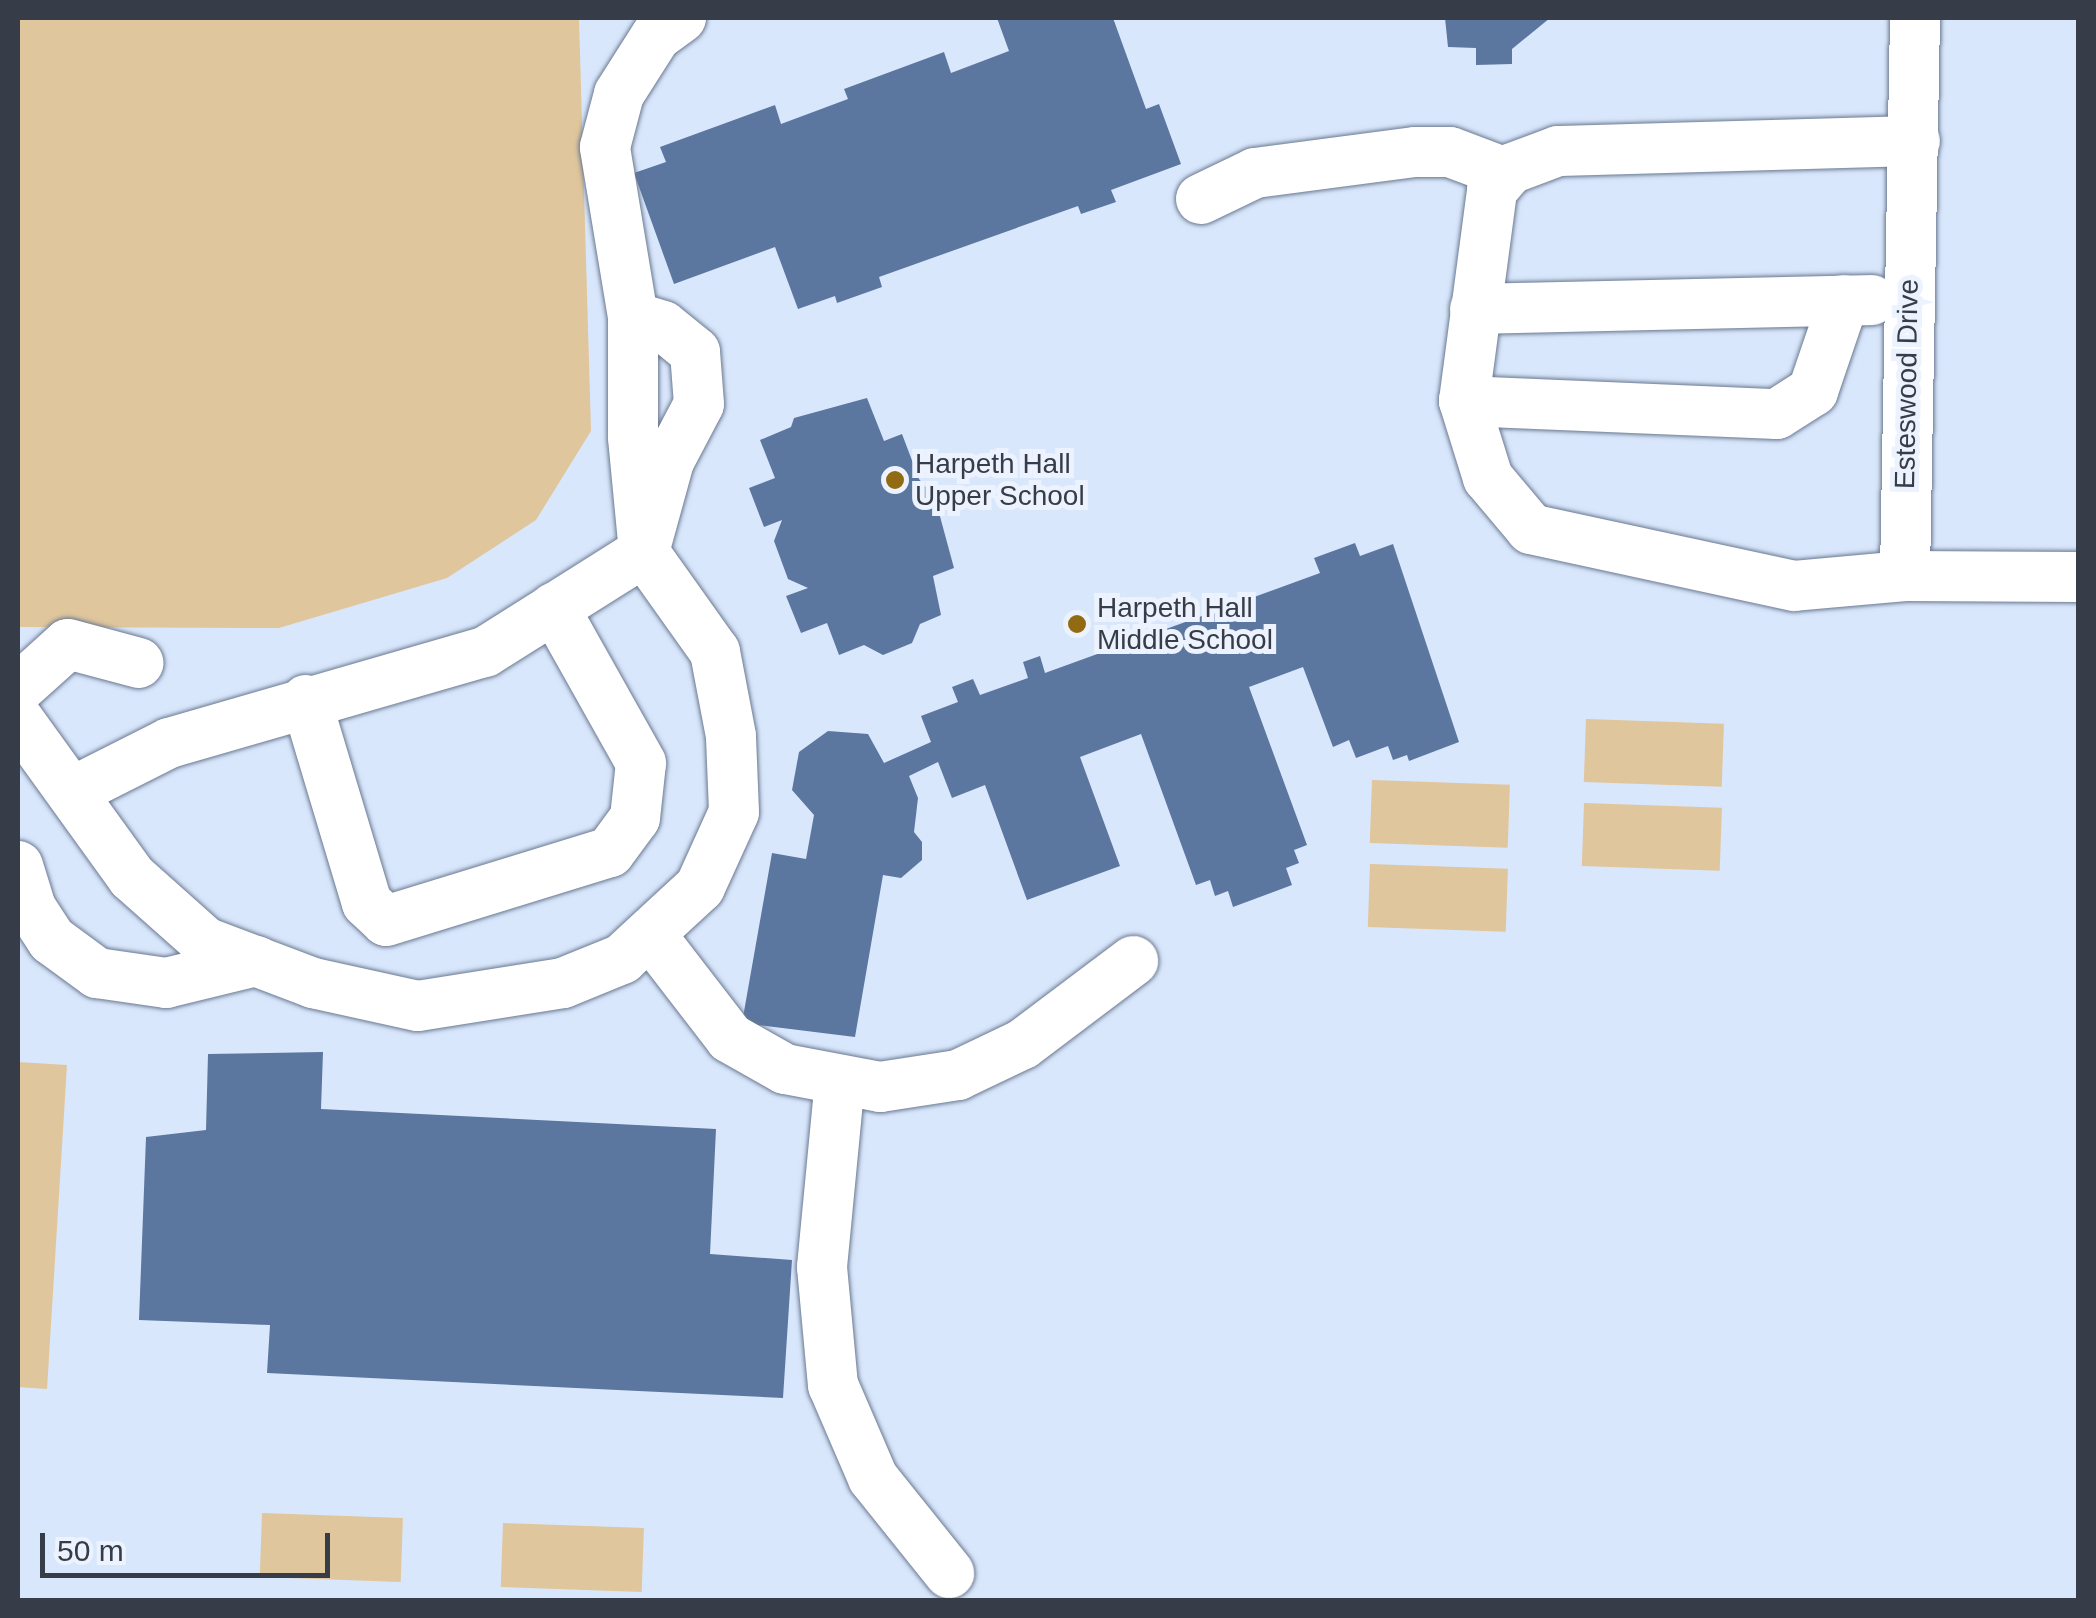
<!DOCTYPE html>
<style>
body{margin:0}
#map{position:relative;width:2096px;height:1618px;overflow:hidden;background:#d9e7fc;font-family:Helvetica,sans-serif}
div>[style]{position:absolute}
.green>*{inset:0;background:#dfc69c;transform-origin:0 0}
.building>*{inset:0;background:#5b769f}
.roads{filter:drop-shadow(0 0 2px #6a7991) drop-shadow(0 0 2px #6a7991)}
.minor>*{height:50px;margin:-25px;padding:0 25px;transform-origin:25px;border-radius:25px;background:#fff}
.dots>*{width:28px;height:28px;translate:-50% -50%;box-sizing:border-box;border:5px solid #ecf3fe;border-radius:50%}
span{translate:-50% -50%;white-space:nowrap;text-align:center;line-height:1.15;-webkit-text-stroke:10px #ecf3fe;paint-order:stroke}
.street-label{font-size:28px;color:#363d48}
.poi-label{font-size:28px;color:#363d48}
.left{translate:0 -50%;text-align:left}
.frame{position:absolute;inset:0;border:20px solid #363d48;pointer-events:none}
.scale{position:absolute;left:40px;top:1533px;width:290px;height:45px;box-sizing:border-box;border:5px solid #363d48;border-top:0;padding-left:12px;font-size:30px;line-height:35px;white-space:nowrap;color:#363d48;-webkit-text-stroke:8px #ecf3fe;paint-order:stroke}
</style>
<div id="map">
<div class="green">
<div style="clip-path:polygon(18px 18px,579px 19px,591px 431px,536px 520px,447px 578px,279px 628px,18px 627px)"></div>
<div style="left:1586px;top:719px;width:138px;height:63px;rotate:2deg"></div>
<div style="left:1372px;top:780px;width:138px;height:63px;rotate:2deg"></div>
<div style="left:1584px;top:803px;width:138px;height:63px;rotate:2deg"></div>
<div style="left:1370px;top:864px;width:138px;height:63px;rotate:2deg"></div>
<div style="clip-path:polygon(18px 1062px,67px 1065px,47px 1389px,18px 1387px)"></div>
<div style="left:262px;top:1513px;width:141px;height:64px;rotate:2deg"></div>
<div style="left:503px;top:1523px;width:141px;height:64px;rotate:2deg"></div>
</div>
<div class="building">
<div style="clip-path:polygon(997px 18px,1113px 18px,1146px 109px,1159px 104px,1181px 164px,1111px 190px,1116px 202px,1081px 214px,1078px 206px,879px 277px,882px 287px,837px 303px,835px 296px,798px 309px,775px 247px,674px 284px,634px 173px,666px 162px,660px 147px,775px 105px,781px 124px,848px 99px,844px 89px,944px 52px,951px 73px,1009px 51px)"></div>
<div style="clip-path:polygon(1445px 18px,1550px 18px,1512px 49px,1512px 64px,1476px 65px,1476px 48px,1448px 47px)"></div>
<div style="clip-path:polygon(867px 398px,884px 441px,902px 434px,919px 479px,935px 498px,954px 568px,933px 576px,941px 615px,920px 624px,912px 643px,883px 655px,864px 645px,839px 655px,827px 623px,801px 633px,786px 596px,808px 588px,788px 579px,774px 541px,782px 520px,764px 527px,749px 488px,775px 478px,760px 440px,791px 427px,794px 418px)"></div>
<div style="clip-path:polygon(1355px 543px,1360px 556px,1393px 544px,1459px 742px,1409px 761px,1407px 755px,1393px 760px,1388px 746px,1356px 758px,1349px 740px,1333px 747px,1303px 667px,1249px 687px,1307px 845px,1294px 850px,1299px 863px,1286px 868px,1292px 885px,1233px 907px,1228px 891px,1215px 896px,1210px 880px,1196px 885px,1141px 734px,1080px 757px,1120px 866px,1027px 900px,985px 785px,952px 798px,938px 762px,909px 776px,918px 798px,914px 832px,922px 842px,922px 860px,901px 878px,883px 875px,855px 1037px,742px 1023px,772px 853px,806px 859px,814px 815px,792px 790px,799px 752px,828px 731px,868px 734px,884px 763px,931px 742px,921px 716px,958px 702px,952px 687px,973px 679px,980px 695px,1028px 678px,1023px 662px,1040px 656px,1045px 673px,1320px 573px,1314px 558px)"></div>
<div style="clip-path:polygon(323px 1052px,321px 1109px,716px 1129px,710px 1254px,792px 1260px,783px 1398px,267px 1373px,270px 1325px,139px 1320px,146px 1137px,206px 1130px,208px 1054px)"></div>
</div>
<div class="roads">
<div class="minor">
<div style="left:1915px;top:18px;width:558px;rotate:91.03deg"></div>
<div style="left:1905px;top:576px;width:173px;rotate:0.3deg"></div>
<div style="left:1201px;top:199px;width:60px;rotate:-25.7deg"></div>
<div style="left:1255px;top:173px;width:161px;rotate:-7.5deg"></div>
<div style="left:1415px;top:152px;width:35px"></div>
<div style="left:1450px;top:152px;width:60px;rotate:20.6deg"></div>
<div style="left:1475px;top:309px;width:397px;rotate:-1.3deg"></div>
<div style="left:1464px;top:401px;width:313px;rotate:2.4deg"></div>
<div style="left:1777px;top:414px;width:43px;rotate:-32.6deg"></div>
<div style="left:1813px;top:391px;width:96px;rotate:-71.2deg"></div>
<div style="left:1905px;top:576px;width:111px;rotate:174.9deg"></div>
<div style="left:1794px;top:586px;width:269px;rotate:-167.8deg"></div>
<div style="left:1531px;top:529px;width:67px;rotate:-130.1deg"></div>
<div style="left:1488px;top:478px;width:81px;rotate:-107.3deg"></div>
<div style="left:1464px;top:401px;width:213px;rotate:-82.4deg"></div>
<div style="left:1492px;top:190px;width:28px;rotate:-49deg"></div>
<div style="left:1510px;top:169px;width:51px;rotate:-20.6deg"></div>
<div style="left:1558px;top:151px;width:357px;rotate:-1.6deg"></div>
<div style="left:18px;top:689px;width:67px;rotate:-42deg"></div>
<div style="left:68px;top:644px;width:73px;rotate:15deg"></div>
<div style="left:306px;top:700px;width:212px;rotate:73.3deg"></div>
<div style="left:367px;top:903px;width:26px;rotate:43deg"></div>
<div style="left:386px;top:921px;width:234px;rotate:-17.1deg"></div>
<div style="left:610px;top:852px;width:42px;rotate:-53.7deg"></div>
<div style="left:635px;top:818px;width:55px;rotate:-83.8deg"></div>
<div style="left:641px;top:763px;width:178px;rotate:-119.3deg"></div>
<div style="left:18px;top:719px;width:195px;rotate:54.2deg"></div>
<div style="left:132px;top:877px;width:98px;rotate:41.7deg"></div>
<div style="left:205px;top:942px;width:116px;rotate:20.8deg"></div>
<div style="left:313px;top:983px;width:107px;rotate:12.4deg"></div>
<div style="left:418px;top:1006px;width:147px;rotate:-9deg"></div>
<div style="left:563px;top:983px;width:64px;rotate:-22.1deg"></div>
<div style="left:622px;top:959px;width:106px;rotate:-42.7deg"></div>
<div style="left:700px;top:887px;width:82px;rotate:-65.6deg"></div>
<div style="left:734px;top:812px;width:76px;rotate:-92.3deg"></div>
<div style="left:731px;top:736px;width:86px;rotate:-100.8deg"></div>
<div style="left:715px;top:652px;width:123px;rotate:-125.4deg"></div>
<div style="left:644px;top:552px;width:116px;rotate:-95.5deg"></div>
<div style="left:633px;top:437px;width:120px;rotate:-90deg"></div>
<div style="left:633px;top:317px;width:172px;rotate:-99.4deg"></div>
<div style="left:605px;top:147px;width:55px;rotate:-75.2deg"></div>
<div style="left:619px;top:94px;width:69px;rotate:-57.5deg"></div>
<div style="left:656px;top:36px;width:31px;rotate:-36deg"></div>
<div style="left:74px;top:791px;width:106px;rotate:-26.8deg"></div>
<div style="left:169px;top:743px;width:329px;rotate:-16.1deg"></div>
<div style="left:485px;top:652px;width:188px;rotate:-32.2deg"></div>
<div style="left:644px;top:552px;width:94px;rotate:-74.6deg"></div>
<div style="left:669px;top:461px;width:64px;rotate:-62.2deg"></div>
<div style="left:699px;top:404px;width:52px;rotate:-94.4deg"></div>
<div style="left:695px;top:352px;width:41px;rotate:-140.9deg"></div>
<div style="left:663px;top:326px;width:31px;rotate:-163deg"></div>
<div style="left:18px;top:866px;width:44px;rotate:72.8deg"></div>
<div style="left:31px;top:908px;width:38px;rotate:57deg"></div>
<div style="left:52px;top:940px;width:56px;rotate:36.3deg"></div>
<div style="left:97px;top:973px;width:70px;rotate:8.2deg"></div>
<div style="left:166px;top:983px;width:93px;rotate:-13.7deg"></div>
<div style="left:650px;top:934px;width:131px;rotate:52.4deg"></div>
<div style="left:730px;top:1038px;width:63px;rotate:29.4deg"></div>
<div style="left:785px;top:1069px;width:97px;rotate:10.7deg"></div>
<div style="left:880px;top:1087px;width:79px;rotate:-8.7deg"></div>
<div style="left:958px;top:1075px;width:72px;rotate:-25.5deg"></div>
<div style="left:1023px;top:1044px;width:138px;rotate:-37deg"></div>
<div style="left:840px;top:1080px;width:188px;rotate:95.5deg"></div>
<div style="left:822px;top:1267px;width:119px;rotate:84.7deg"></div>
<div style="left:833px;top:1385px;width:101px;rotate:66.7deg"></div>
<div style="left:873px;top:1478px;width:122px;rotate:51.3deg"></div>
</div>
</div>
<div class="dots">
<div style="left:895px;top:480px;background:#926a12"></div>
<div style="left:1077px;top:624px;background:#926a12"></div>
</div>
<div class="street-label">
<span style="left:1907px;top:384px;rotate:-89deg">Esteswood Drive</span>
</div>
<div class="poi-label">
<span class="left" style="left:915px;top:480px">Harpeth Hall<br>Upper School</span>
<span class="left" style="left:1097px;top:624px">Harpeth Hall<br>Middle School</span>
</div>
<div class="frame"></div>
<div class="scale">50 m</div>
</div>
